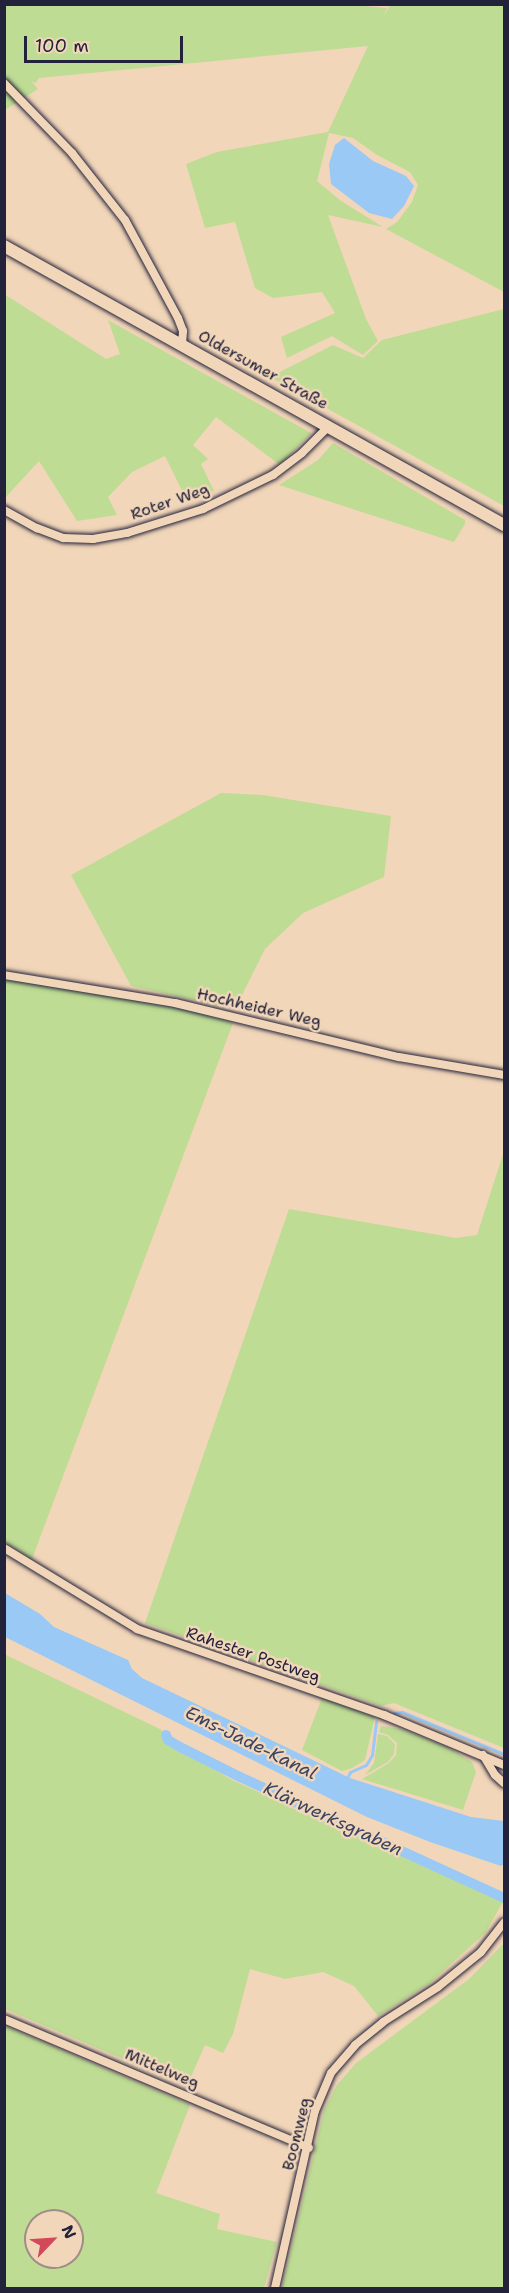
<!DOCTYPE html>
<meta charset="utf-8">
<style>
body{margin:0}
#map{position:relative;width:509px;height:2293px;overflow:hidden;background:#f2d6b9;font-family:"Shantell Sans",sans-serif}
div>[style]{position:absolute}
.green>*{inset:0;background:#bedc94}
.water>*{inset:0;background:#9ac9f5}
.stream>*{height:3px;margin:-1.5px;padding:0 1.5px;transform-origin:1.5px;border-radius:1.5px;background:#9ac9f5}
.canal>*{height:10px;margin:-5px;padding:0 5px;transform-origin:5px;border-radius:5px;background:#9ac9f5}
.roads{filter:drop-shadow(0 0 2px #22223b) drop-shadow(0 0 2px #22223b)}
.street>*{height:8px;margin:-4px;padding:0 4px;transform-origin:4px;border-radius:4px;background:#f2d6b9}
.secondary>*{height:12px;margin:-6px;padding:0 6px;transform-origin:6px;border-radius:6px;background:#f2d6b9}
span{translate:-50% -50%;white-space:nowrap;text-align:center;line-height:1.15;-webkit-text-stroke:5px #f2d6b9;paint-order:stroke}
.street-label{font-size:16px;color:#22223b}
.water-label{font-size:18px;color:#3a4360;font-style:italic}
.frame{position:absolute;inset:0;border:6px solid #22223b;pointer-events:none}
.north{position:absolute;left:24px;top:2209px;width:60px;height:60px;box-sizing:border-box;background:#f2d6b9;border:2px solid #9f8e87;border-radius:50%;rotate:65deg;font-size:16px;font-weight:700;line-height:24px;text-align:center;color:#22223b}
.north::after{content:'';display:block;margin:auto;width:21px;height:27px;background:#d1495b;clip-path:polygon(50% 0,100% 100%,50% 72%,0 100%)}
.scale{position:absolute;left:24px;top:36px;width:159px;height:27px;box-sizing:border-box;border:3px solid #22223b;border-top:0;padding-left:8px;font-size:18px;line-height:21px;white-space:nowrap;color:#22223b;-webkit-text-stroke:4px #f2d6b9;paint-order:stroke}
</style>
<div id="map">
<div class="green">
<div style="clip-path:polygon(343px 4px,387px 8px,384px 16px,390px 5px,504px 5px,504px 292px,386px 229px,397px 222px,412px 202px,418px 185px,410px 172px,377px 155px,353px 138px,329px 133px,317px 181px,341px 201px,383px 227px,328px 215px,366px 319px,378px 341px,363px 355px,332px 336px,287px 358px,281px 337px,335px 313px,322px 292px,273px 298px,255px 288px,235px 222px,205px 228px,186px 164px,217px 152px,328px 132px,368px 46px,39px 78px,36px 83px,31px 81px,38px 89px,5px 110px,5px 5px)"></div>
<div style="clip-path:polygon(4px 294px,106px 359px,120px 354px,108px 320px,311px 433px,280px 465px,216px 417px,193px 445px,208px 459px,201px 464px,214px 491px,187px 501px,165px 456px,132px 472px,108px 497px,117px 515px,77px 521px,39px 461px,5px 498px)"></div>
<div style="clip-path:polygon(504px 309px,504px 506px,270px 377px,333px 345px,363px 358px,382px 340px)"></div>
<div style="clip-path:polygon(333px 443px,465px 520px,465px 524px,454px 542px,279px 485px,318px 460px)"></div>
<div style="clip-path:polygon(221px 793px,263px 795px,391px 816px,384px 877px,303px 913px,265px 949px,235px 1009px,131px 986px,71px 875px)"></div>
<div style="clip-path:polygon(4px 979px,176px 1007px,233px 1023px,32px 1559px,4px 1541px)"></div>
<div style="clip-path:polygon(504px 1151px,504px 1748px,394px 1703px,381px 1706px,145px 1623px,289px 1209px,456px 1238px,477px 1235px)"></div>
<div style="clip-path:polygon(4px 1654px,162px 1730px,164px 1740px,232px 1780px,503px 1902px,485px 1933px,430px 1983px,378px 2016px,354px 1986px,323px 1972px,285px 1979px,250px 1969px,233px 2034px,223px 2053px,205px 2045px,187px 2086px,5px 2009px)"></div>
<div style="clip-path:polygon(322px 1698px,375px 1717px,365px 1760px,352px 1768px,342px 1771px,302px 1750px)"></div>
<div style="clip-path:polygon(381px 1726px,401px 1729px,447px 1747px,472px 1762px,476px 1772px,463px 1810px,362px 1779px,389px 1763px,396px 1755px,397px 1743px,388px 1735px,379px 1732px)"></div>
<div style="clip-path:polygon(378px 1734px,387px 1736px,395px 1744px,394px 1754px,388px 1762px,365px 1775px,374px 1763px)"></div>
<div style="clip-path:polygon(504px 1943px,504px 2288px,282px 2288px,324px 2110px,337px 2085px,356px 2063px,469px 1979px)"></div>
<div style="clip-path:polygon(evenodd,5px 2026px,190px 2105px,156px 2193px,220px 2214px,217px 2229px,277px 2242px,264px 2288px,5px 2288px,5px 2026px,36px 2221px,72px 2221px,72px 2257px,36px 2257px,36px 2221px)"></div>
</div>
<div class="water">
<div style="clip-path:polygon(344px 138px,373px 161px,406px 176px,414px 186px,404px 206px,392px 219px,369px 213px,331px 184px,329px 164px,335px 145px)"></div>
<div style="clip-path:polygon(5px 1593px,40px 1614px,54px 1627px,128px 1660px,132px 1669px,142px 1678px,350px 1778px,471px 1817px,504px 1821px,504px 1864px,501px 1866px,430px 1842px,367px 1817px,5px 1637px)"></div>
</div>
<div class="stream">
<div style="left:394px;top:1713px;width:8px;rotate:-7deg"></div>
<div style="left:402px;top:1712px;width:110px;rotate:22.4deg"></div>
<div style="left:346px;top:1780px;width:9px;rotate:-63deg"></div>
<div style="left:350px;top:1772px;width:17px;rotate:-24deg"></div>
<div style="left:366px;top:1765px;width:12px;rotate:-59deg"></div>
<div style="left:372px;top:1755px;width:34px;rotate:-83deg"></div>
</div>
<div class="canal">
<div style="left:166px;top:1735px;width:5px;rotate:68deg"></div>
<div style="left:168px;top:1740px;width:14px;rotate:30deg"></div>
<div style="left:180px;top:1747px;width:67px;rotate:26.6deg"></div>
<div style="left:240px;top:1777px;width:290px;rotate:24.6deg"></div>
</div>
<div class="roads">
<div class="street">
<div style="left:4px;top:83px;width:98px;rotate:45.8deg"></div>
<div style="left:72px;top:153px;width:85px;rotate:51.7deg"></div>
<div style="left:125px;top:220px;width:111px;rotate:61.6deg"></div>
<div style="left:178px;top:318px;width:14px;rotate:69deg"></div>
<div style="left:183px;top:331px;width:14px;rotate:94deg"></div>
<div style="left:4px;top:510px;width:38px;rotate:29deg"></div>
<div style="left:37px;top:528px;width:28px;rotate:21deg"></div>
<div style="left:63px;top:538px;width:30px;rotate:2deg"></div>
<div style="left:93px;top:539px;width:35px;rotate:-10deg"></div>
<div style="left:127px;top:533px;width:80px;rotate:-17.5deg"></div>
<div style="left:203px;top:509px;width:78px;rotate:-25.9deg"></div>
<div style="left:273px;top:475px;width:36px;rotate:-37deg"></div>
<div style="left:302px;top:453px;width:38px;rotate:-45deg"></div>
<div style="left:4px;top:975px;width:173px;rotate:9.3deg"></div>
<div style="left:175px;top:1003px;width:230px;rotate:13.6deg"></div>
<div style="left:399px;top:1057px;width:107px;rotate:9.7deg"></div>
<div style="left:4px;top:1548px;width:156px;rotate:31.3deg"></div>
<div style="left:137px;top:1629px;width:262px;rotate:19.2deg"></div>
<div style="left:384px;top:1715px;width:130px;rotate:22.6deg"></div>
<div style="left:483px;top:1755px;width:23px;rotate:59deg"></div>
<div style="left:495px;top:1775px;width:12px;rotate:42deg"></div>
<div style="left:4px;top:2019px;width:331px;rotate:22.9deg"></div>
<div style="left:275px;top:2288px;width:181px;rotate:-77.3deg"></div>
<div style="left:315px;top:2111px;width:41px;rotate:-67.2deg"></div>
<div style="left:331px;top:2073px;width:37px;rotate:-49deg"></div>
<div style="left:355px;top:2045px;width:36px;rotate:-39deg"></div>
<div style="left:383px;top:2022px;width:65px;rotate:-32.5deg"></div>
<div style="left:438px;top:1987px;width:55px;rotate:-39.1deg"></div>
<div style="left:481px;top:1952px;width:37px;rotate:-52deg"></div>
</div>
<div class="secondary">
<div style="left:4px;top:246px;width:573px;rotate:29.16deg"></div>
</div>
</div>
<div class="street-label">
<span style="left:263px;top:370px;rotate:29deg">Oldersumer Straße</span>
<span style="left:170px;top:502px;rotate:-19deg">Roter Weg</span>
<span style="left:259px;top:1008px;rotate:13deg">Hochheider Weg</span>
<span style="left:253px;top:1655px;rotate:19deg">Rahester Postweg</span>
<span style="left:162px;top:2069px;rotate:23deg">Mittelweg</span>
<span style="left:297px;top:2134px;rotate:-76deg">Boomweg</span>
</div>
<div class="water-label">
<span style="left:251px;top:1743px;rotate:26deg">Ems-Jade-Kanal</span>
<span style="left:333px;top:1819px;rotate:25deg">Klärwerksgraben</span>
</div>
<div class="frame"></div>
<div class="north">N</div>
<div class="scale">100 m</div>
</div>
